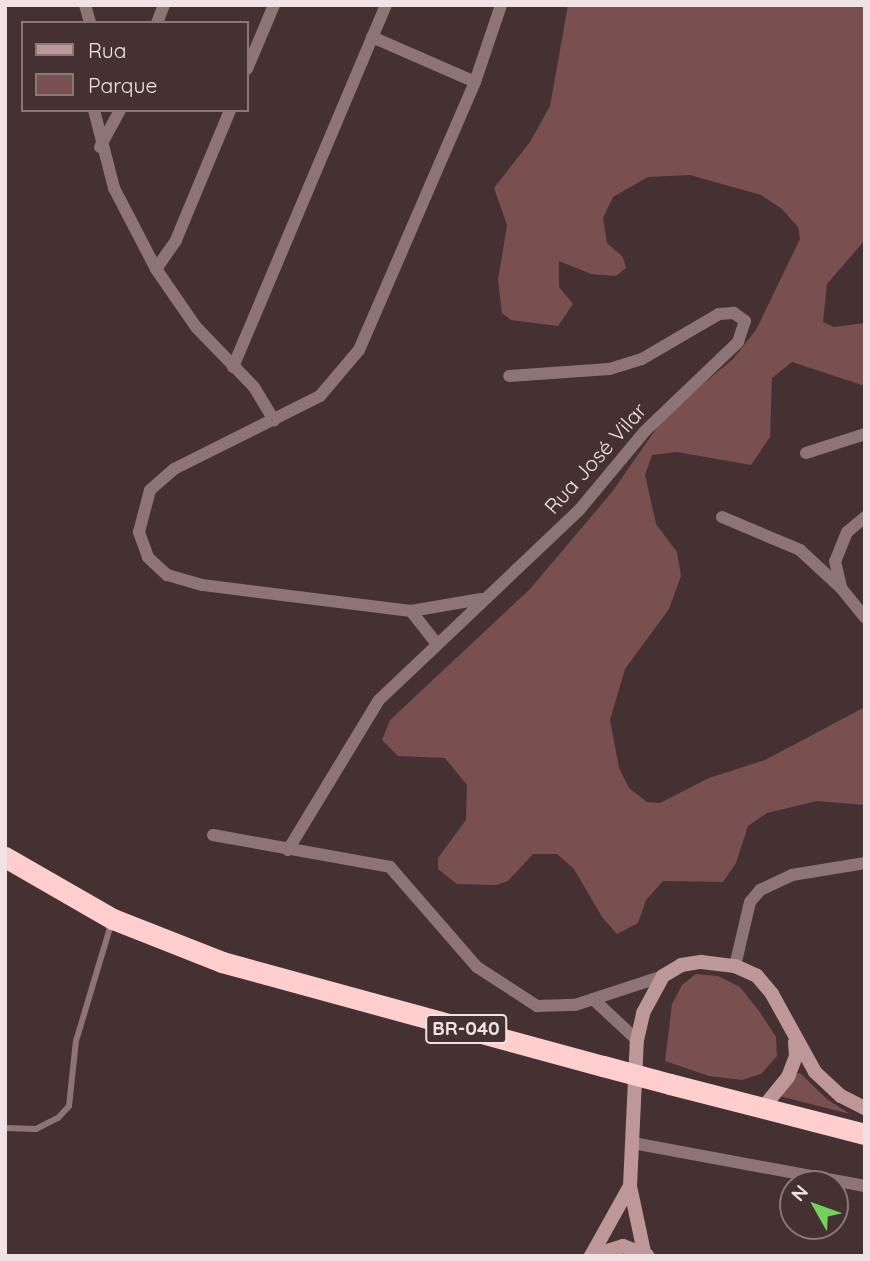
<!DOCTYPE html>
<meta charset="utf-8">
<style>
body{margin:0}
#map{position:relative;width:870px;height:1261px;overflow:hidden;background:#453131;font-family:Quicksand,sans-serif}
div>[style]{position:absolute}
.green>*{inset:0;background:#794f50}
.lane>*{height:6px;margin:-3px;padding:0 3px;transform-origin:3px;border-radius:3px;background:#8d7575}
.street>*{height:12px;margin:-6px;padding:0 6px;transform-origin:6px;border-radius:6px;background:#8d7575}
.secondary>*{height:14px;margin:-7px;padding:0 7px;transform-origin:7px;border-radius:7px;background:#be9898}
.highway>*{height:21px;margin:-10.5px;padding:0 10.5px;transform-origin:10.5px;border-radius:10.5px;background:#fecece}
.highway-bridge>*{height:21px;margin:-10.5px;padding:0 10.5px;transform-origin:10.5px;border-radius:10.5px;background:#fecece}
span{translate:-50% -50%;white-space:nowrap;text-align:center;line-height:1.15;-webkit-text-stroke:7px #453131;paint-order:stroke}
.shield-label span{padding:2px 5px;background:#453131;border:2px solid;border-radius:5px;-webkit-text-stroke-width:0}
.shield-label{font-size:19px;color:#f1e3e3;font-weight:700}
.street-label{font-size:21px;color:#f1e3e3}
.frame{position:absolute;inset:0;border:7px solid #f1e3e3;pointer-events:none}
.legend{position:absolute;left:21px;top:21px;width:228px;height:91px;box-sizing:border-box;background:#453131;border:2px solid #8a7878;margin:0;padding:9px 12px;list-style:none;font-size:21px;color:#f1e3e3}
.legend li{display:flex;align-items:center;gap:14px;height:35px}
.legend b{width:35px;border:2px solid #8a7878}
.north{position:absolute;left:779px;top:1170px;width:70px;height:70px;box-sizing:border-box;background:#453131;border:2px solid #8a7878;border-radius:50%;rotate:310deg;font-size:19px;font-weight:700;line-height:28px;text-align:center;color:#f1e3e3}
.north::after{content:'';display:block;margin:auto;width:24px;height:32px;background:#74d25c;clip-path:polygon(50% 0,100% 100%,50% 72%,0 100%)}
</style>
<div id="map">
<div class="green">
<div style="clip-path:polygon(568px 5px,865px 5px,865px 240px,827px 284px,823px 322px,834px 327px,865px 323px,865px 386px,792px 362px,772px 378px,770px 437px,751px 465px,677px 452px,652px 455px,645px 475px,656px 524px,677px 552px,681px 576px,669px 609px,625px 669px,610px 720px,619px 768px,629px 788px,647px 802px,660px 803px,709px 778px,765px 760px,865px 707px,865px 805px,817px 801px,767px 813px,748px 826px,736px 863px,723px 882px,663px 881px,646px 900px,638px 923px,617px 934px,602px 917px,574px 869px,557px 854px,533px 854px,508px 881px,496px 885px,457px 884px,438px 869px,438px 858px,466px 820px,467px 785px,445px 758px,398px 756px,382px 740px,390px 720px,530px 589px,612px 492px,665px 416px,733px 359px,756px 330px,800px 239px,798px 227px,782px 209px,761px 195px,690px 175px,648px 177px,613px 197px,603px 218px,607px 243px,623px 257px,626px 268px,616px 276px,591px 274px,559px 261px,559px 287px,573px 304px,558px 326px,511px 320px,502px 313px,498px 280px,507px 225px,494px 188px,530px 142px,550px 106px)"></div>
<div style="clip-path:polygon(696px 974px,718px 976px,740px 987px,759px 1011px,776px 1037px,777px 1056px,761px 1074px,742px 1080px,709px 1076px,665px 1061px,672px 1004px,682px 985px)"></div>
<div style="clip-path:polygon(800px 1073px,828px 1100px,850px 1114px,779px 1096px,793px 1075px)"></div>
</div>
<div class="lane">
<div style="left:5px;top:1128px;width:31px;rotate:2deg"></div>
<div style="left:36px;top:1129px;width:25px;rotate:-27deg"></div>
<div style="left:58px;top:1118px;width:16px;rotate:-47deg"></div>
<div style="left:69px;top:1106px;width:65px;rotate:-83.9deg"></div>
<div style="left:76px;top:1041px;width:122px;rotate:-73.3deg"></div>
</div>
<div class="street">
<div style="left:85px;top:5px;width:19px;rotate:74deg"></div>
<div style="left:157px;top:23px;width:19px;rotate:-69deg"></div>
<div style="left:372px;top:37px;width:112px;rotate:23.6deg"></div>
<div style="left:247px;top:69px;width:69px;rotate:-67.1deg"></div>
<div style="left:94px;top:110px;width:81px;rotate:75.6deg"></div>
<div style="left:114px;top:188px;width:91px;rotate:62.6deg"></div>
<div style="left:156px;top:269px;width:70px;rotate:55.4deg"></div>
<div style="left:196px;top:327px;width:83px;rotate:46deg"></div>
<div style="left:254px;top:387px;width:39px;rotate:59deg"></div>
<div style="left:100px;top:147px;width:42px;rotate:-61.6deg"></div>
<div style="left:156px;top:269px;width:35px;rotate:-55deg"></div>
<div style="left:176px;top:240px;width:141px;rotate:-67.4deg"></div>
<div style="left:233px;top:367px;width:393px;rotate:-67.1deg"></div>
<div style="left:806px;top:453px;width:62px;rotate:-17.9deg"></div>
<div style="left:722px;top:517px;width:85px;rotate:22.9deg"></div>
<div style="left:800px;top:550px;width:56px;rotate:42.8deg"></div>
<div style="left:865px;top:517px;width:23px;rotate:140deg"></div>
<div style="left:847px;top:532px;width:31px;rotate:112deg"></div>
<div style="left:835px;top:561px;width:28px;rotate:77deg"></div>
<div style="left:841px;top:588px;width:38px;rotate:51deg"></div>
<div style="left:481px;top:599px;width:71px;rotate:170.3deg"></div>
<div style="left:411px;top:611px;width:211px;rotate:-172.9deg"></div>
<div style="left:202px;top:585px;width:36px;rotate:-164deg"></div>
<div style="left:167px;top:575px;width:26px;rotate:-137deg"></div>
<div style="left:148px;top:557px;width:27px;rotate:-110deg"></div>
<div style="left:139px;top:532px;width:43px;rotate:-75.3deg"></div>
<div style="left:150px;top:490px;width:32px;rotate:-41deg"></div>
<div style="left:174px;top:469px;width:163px;rotate:-26.6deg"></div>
<div style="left:320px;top:396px;width:60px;rotate:-49.7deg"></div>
<div style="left:359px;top:350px;width:292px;rotate:-66.6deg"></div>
<div style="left:475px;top:82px;width:81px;rotate:-71.3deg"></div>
<div style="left:411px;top:611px;width:42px;rotate:51.8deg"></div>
<div style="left:213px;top:835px;width:180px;rotate:10.2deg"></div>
<div style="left:390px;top:867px;width:133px;rotate:49deg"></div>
<div style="left:477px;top:967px;width:72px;rotate:33deg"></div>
<div style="left:537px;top:1006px;width:38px;rotate:-2deg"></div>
<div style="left:575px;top:1005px;width:93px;rotate:-18.2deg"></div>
<div style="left:288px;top:850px;width:175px;rotate:-58.8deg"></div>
<div style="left:379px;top:700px;width:277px;rotate:-43.5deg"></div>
<div style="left:580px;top:509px;width:102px;rotate:-50.2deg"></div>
<div style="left:645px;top:431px;width:129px;rotate:-43.7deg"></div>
<div style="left:738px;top:342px;width:22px;rotate:-72deg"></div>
<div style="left:745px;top:321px;width:14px;rotate:-144deg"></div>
<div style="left:734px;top:313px;width:15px;rotate:176deg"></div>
<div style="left:719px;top:314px;width:89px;rotate:149.7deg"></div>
<div style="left:642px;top:359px;width:34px;rotate:163deg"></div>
<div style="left:609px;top:369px;width:100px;rotate:176deg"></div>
<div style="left:735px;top:966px;width:66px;rotate:-76.8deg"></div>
<div style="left:750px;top:902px;width:16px;rotate:-50deg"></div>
<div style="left:760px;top:890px;width:35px;rotate:-25deg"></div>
<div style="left:792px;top:875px;width:74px;rotate:-9.3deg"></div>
<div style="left:593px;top:999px;width:60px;rotate:43deg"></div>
<div style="left:633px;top:1143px;width:236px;rotate:10.5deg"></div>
</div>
<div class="secondary">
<div style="left:761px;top:1110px;width:43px;rotate:-50.7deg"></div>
<div style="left:788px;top:1077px;width:22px;rotate:-69deg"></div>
<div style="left:796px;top:1056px;width:14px;rotate:-94deg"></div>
<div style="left:644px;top:1252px;width:67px;rotate:-102deg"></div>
<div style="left:630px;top:1186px;width:146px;rotate:-87.3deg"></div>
<div style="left:637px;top:1040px;width:28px;rotate:-77deg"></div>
<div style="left:643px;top:1013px;width:42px;rotate:-61.6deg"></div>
<div style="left:663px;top:976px;width:21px;rotate:-31deg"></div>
<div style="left:681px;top:965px;width:20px;rotate:-9deg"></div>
<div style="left:701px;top:962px;width:34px;rotate:7deg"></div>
<div style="left:735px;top:966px;width:24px;rotate:24deg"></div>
<div style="left:757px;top:976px;width:23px;rotate:50deg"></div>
<div style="left:772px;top:994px;width:89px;rotate:61.1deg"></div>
<div style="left:815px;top:1072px;width:35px;rotate:43deg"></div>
<div style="left:841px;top:1096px;width:27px;rotate:27deg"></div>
<div style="left:591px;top:1256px;width:80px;rotate:-60.9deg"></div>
<div style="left:591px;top:1256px;width:34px;rotate:-17deg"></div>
<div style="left:623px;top:1246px;width:26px;rotate:21deg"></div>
</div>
<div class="highway">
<div style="left:5px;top:857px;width:125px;rotate:29.9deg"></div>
<div style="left:113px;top:919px;width:117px;rotate:21.5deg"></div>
<div style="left:222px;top:962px;width:395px;rotate:15.3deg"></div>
<div style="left:670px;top:1084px;width:201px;rotate:14.4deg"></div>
</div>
<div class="highway-bridge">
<div style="left:603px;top:1066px;width:69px;rotate:15deg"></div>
</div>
<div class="shield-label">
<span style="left:466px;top:1029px">BR-040</span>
</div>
<div class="street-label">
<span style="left:595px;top:458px;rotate:-48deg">Rua José Vilar</span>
</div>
<div class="frame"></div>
<ul class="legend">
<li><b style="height:9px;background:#be9898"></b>Rua</li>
<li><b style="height:19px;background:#794f50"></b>Parque</li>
</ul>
<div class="north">N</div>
</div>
